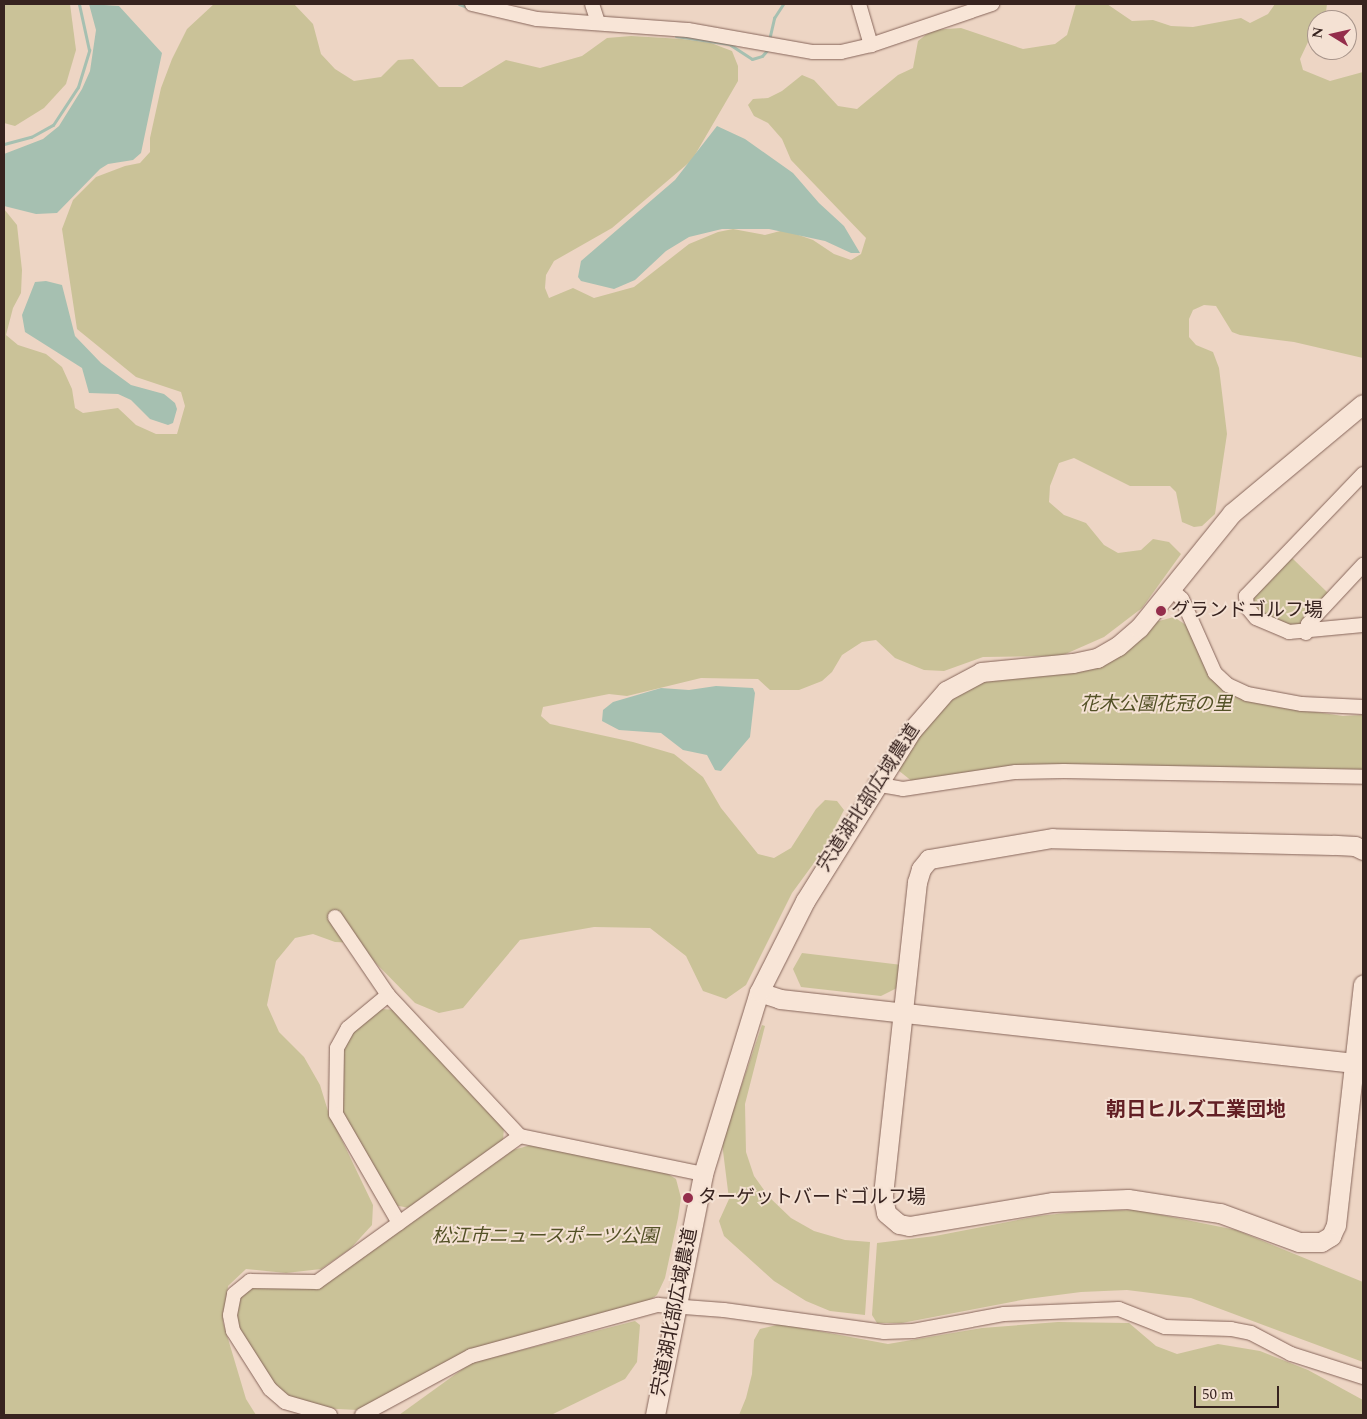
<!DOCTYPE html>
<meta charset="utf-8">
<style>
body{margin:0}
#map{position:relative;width:1367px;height:1419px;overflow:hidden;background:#edd5c4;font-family:Spectral,"Noto Sans JP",serif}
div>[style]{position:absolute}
.green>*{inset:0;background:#cac298}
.water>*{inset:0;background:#a6c0b1}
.stream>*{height:3px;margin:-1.5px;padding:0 1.5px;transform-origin:1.5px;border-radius:1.5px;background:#a6c0b1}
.roads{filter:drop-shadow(0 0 1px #87665b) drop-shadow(0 0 1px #87665b)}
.street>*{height:14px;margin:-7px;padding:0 7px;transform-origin:7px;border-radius:7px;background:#f8e5d7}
.secondary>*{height:19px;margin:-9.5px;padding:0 9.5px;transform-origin:9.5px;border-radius:9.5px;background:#f8e5d7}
.dots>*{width:14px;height:14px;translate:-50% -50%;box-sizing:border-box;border:2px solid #f4e1d3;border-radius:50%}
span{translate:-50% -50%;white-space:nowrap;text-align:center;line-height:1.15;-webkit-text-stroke:4px #f4e1d3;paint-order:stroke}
.poi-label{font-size:19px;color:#37231f}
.left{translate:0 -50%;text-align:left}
.park-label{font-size:19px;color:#535126;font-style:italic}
.street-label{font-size:19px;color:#37231f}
.neighbourhood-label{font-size:20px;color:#621f25;font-weight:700}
.frame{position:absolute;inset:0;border:5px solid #37231f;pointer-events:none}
.north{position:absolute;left:1307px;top:10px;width:50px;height:50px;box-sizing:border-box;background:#f4e1d3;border:1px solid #a8958b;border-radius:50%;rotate:279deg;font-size:14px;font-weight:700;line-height:20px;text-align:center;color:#37231f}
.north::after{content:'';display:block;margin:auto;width:18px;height:22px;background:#942d4b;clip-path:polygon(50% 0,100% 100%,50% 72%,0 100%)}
.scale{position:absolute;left:1194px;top:1386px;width:85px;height:22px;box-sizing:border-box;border:2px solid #37231f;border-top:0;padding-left:6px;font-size:15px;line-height:18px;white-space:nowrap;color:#37231f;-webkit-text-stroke:4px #f4e1d3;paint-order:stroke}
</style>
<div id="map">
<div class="green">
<div style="clip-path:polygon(4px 4px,70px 4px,76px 50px,66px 84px,44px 108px,15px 126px,4px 123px)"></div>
<div style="clip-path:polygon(214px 4px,294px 4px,313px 24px,321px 54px,335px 69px,354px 81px,381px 77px,398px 60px,413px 59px,439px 87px,462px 87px,506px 60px,540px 68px,582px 56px,607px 38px,631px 36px,682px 39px,711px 43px,732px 51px,738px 66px,738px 81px,692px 160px,612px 228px,554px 261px,546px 275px,545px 288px,549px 298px,573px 288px,594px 298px,634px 287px,689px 244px,718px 232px,733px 229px,765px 235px,784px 230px,813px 240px,834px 254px,851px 260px,861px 254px,866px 238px,791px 160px,782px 139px,768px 123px,754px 116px,748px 105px,753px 99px,768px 98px,782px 91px,802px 75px,814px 80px,838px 106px,857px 109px,898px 75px,913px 68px,918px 41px,932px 30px,961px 28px,1023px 49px,1055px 44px,1067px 35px,1076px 4px,1107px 4px,1132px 21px,1153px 20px,1171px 26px,1193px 27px,1241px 18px,1250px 23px,1268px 14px,1275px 4px,1327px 4px,1325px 20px,1317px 20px,1317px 32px,1308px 42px,1300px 59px,1303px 70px,1330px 81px,1363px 72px,1363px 358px,1294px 342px,1240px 335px,1232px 332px,1216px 306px,1204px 305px,1193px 310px,1189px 319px,1189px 337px,1196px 345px,1213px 352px,1219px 368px,1227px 434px,1215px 514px,1202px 526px,1194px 527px,1182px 522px,1176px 492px,1170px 486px,1130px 486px,1074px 458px,1059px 463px,1050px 486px,1049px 502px,1064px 515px,1086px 523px,1104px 545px,1118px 553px,1141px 550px,1153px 539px,1169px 542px,1181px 554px,1142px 608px,1104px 637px,1061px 656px,983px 657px,944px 671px,924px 670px,895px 658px,876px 640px,862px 642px,842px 655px,832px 672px,822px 681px,799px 690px,770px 690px,758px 679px,701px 678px,627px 696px,609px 694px,543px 707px,541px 716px,550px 724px,633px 742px,674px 754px,703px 777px,721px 808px,758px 854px,774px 858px,791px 848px,816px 809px,825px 800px,837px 801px,844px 810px,822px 852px,792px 893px,746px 985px,726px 999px,703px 991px,686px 956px,650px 928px,594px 927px,520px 940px,463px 1008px,439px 1013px,415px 1003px,356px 943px,335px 942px,313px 934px,295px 938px,276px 961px,267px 1005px,279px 1032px,304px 1057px,320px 1085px,328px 1111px,373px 1205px,372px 1225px,350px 1249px,321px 1269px,286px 1273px,246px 1269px,228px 1286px,223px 1322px,246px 1399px,256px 1415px,4px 1415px,4px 209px,17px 225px,22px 270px,21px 293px,13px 308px,6px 335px,18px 345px,46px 354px,62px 367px,72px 389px,75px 408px,83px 413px,118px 408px,136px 425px,156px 434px,177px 434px,185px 406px,181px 392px,136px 377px,77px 329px,62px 229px,73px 200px,96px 177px,125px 166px,140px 163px,150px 152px,150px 138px,161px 88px,172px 59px,187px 29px)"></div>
<div style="clip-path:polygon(1291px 557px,1329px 594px,1297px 628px,1261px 615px,1251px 601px)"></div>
<div style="clip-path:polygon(1174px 617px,1186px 625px,1205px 668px,1215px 682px,1282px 707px,1343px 716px,1363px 715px,1363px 770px,1257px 769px,913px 782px,898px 770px,899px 761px,947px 698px,988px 678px,1108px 661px,1128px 650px,1155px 622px)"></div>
<div style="clip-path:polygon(802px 953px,902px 965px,899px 987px,881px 996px,801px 987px,793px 969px)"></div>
<div style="clip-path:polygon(381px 1009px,397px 1010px,504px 1126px,503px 1142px,409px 1208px,394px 1205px,359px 1148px,338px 1103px,339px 1058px,353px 1031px)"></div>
<div style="clip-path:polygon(762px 1025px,765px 1026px,745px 1104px,746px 1152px,754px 1176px,769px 1197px,791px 1218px,814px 1231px,845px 1240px,870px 1242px,865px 1315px,830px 1311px,806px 1301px,774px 1281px,724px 1236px,719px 1221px,729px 1199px,722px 1143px)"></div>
<div style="clip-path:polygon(531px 1145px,663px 1171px,676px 1179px,681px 1198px,678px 1218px,665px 1278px,657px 1295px,650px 1300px,540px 1331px,358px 1410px,318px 1408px,279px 1393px,234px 1321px,236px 1299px,247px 1288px,330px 1281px,513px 1150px)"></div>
<div style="clip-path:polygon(1137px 1210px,1236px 1230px,1363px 1282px,1363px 1362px,1191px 1298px,1127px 1290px,1081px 1292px,1027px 1299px,902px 1323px,877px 1323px,872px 1315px,877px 1243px,935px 1236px,1038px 1216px,1085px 1211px)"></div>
<div style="clip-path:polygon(635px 1321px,640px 1325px,637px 1362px,625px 1379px,551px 1415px,399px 1415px,471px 1363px)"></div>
<div style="clip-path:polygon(1058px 1322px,1129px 1323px,1156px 1346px,1177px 1354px,1218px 1344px,1260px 1351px,1308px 1370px,1363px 1400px,1363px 1415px,739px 1415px,746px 1398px,752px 1374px,754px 1340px,760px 1329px,781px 1324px,888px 1344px,982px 1328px)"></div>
</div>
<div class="water">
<div style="clip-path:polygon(89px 4px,119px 6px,162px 53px,141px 153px,133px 160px,108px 164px,100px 169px,57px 213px,36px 214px,4px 206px,4px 154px,43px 139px,59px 126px,82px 89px,90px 71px,96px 30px)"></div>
<div style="clip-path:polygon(717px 126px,745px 139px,793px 173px,819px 203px,844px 226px,860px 253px,851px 253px,825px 241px,769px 229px,722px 229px,689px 237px,666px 251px,635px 280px,614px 289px,581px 281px,578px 277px,581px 261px,675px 180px)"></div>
<div style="clip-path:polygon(46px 281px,62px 285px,75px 336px,101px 363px,131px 385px,164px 394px,175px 403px,177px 409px,173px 423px,168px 425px,150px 419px,131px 400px,118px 394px,89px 393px,82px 368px,25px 332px,22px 315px,35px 282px)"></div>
<div style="clip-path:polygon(716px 686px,753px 688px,755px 693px,750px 737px,721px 771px,715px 770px,707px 755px,683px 750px,661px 733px,619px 730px,602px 721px,603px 710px,613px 702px,661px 688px,689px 690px)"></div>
</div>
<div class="stream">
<div style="left:459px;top:4px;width:12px;rotate:20deg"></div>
<div style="left:676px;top:36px;width:54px;rotate:8.6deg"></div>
<div style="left:729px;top:44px;width:27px;rotate:33deg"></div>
<div style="left:752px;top:59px;width:10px;rotate:-17deg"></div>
<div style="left:762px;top:56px;width:9px;rotate:-49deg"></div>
<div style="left:769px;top:40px;width:23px;rotate:-77deg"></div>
<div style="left:774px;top:18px;width:17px;rotate:-57deg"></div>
<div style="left:4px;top:144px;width:28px;rotate:-15deg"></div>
<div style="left:31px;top:137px;width:25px;rotate:-29deg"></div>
<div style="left:53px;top:125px;width:45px;rotate:-56.7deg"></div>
<div style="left:78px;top:87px;width:39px;rotate:-73deg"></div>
<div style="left:89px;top:50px;width:47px;rotate:-102.3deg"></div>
</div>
<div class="roads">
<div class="street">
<div style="left:472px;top:4px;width:67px;rotate:13deg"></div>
<div style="left:537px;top:19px;width:151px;rotate:4.2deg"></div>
<div style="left:688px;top:30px;width:127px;rotate:10deg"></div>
<div style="left:813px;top:52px;width:28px"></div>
<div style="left:841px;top:52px;width:31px;rotate:-13deg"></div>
<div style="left:871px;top:45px;width:128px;rotate:-18.7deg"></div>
<div style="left:592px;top:4px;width:19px;rotate:72deg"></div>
<div style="left:859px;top:4px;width:43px;rotate:73.7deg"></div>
<div style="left:1363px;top:474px;width:169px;rotate:133.8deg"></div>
<div style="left:1246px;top:596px;width:11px;rotate:85deg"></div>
<div style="left:1247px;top:607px;width:14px;rotate:51deg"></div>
<div style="left:1256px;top:618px;width:36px;rotate:23deg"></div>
<div style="left:1289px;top:632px;width:74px;rotate:-5.4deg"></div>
<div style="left:1170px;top:588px;width:16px;rotate:43deg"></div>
<div style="left:1182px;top:599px;width:81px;rotate:66deg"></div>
<div style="left:1215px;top:673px;width:18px;rotate:43deg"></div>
<div style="left:1228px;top:685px;width:21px;rotate:25deg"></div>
<div style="left:1247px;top:694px;width:56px;rotate:10.3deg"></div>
<div style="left:1302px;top:704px;width:61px;rotate:2.8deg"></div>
<div style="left:1306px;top:633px;width:9px;rotate:-77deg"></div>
<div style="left:1308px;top:624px;width:81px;rotate:-47deg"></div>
<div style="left:875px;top:784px;width:28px;rotate:10deg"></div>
<div style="left:903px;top:789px;width:114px;rotate:-8.6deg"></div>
<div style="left:1016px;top:772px;width:48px;rotate:-1.2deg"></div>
<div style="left:1064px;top:771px;width:299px;rotate:1.1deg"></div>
<div style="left:335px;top:917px;width:94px;rotate:55.8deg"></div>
<div style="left:388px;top:995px;width:193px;rotate:46.9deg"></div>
<div style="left:520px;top:1136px;width:187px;rotate:11.7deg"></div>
<div style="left:388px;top:995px;width:52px;rotate:140.5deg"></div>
<div style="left:348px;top:1028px;width:23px;rotate:119deg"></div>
<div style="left:337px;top:1048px;width:66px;rotate:90.9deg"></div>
<div style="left:336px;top:1114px;width:126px;rotate:60deg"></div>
<div style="left:330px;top:1415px;width:47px;rotate:-163.9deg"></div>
<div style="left:285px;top:1402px;width:20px;rotate:-139deg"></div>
<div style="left:270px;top:1389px;width:69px;rotate:-122.5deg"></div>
<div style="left:233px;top:1331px;width:16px;rotate:-101deg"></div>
<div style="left:230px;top:1315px;width:21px;rotate:-79deg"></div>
<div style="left:234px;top:1294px;width:21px;rotate:-39deg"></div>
<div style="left:250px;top:1281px;width:67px;rotate:0.9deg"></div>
<div style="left:317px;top:1282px;width:250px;rotate:-35.7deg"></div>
<div style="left:362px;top:1415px;width:124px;rotate:-28.4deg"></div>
<div style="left:471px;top:1356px;width:194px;rotate:-15.3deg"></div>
<div style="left:658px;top:1305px;width:66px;rotate:4.3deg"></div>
<div style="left:724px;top:1310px;width:162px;rotate:7.8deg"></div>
<div style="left:884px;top:1332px;width:29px;rotate:-2deg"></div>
<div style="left:913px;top:1331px;width:93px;rotate:-10.6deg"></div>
<div style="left:1004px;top:1314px;width:115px;rotate:-2.5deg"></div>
<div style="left:1119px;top:1309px;width:49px;rotate:21.4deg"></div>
<div style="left:1165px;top:1327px;width:66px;rotate:1.7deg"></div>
<div style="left:1231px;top:1329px;width:20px;rotate:11deg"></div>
<div style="left:1251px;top:1333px;width:45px;rotate:27.7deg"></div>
<div style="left:1291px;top:1354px;width:76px;rotate:17.7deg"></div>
</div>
<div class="secondary">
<div style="left:1363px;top:850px;width:9px;rotate:-153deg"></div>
<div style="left:1355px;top:846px;width:22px;rotate:-177deg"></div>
<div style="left:1333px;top:845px;width:281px;rotate:-178.6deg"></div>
<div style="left:1052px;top:838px;width:125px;rotate:170.3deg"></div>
<div style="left:929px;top:859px;width:13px;rotate:129deg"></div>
<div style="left:921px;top:869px;width:14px;rotate:107deg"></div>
<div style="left:917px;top:882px;width:317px;rotate:96.2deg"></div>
<div style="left:883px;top:1197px;width:16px;rotate:79deg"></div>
<div style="left:886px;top:1213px;width:17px;rotate:40deg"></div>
<div style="left:899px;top:1224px;width:10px;rotate:11deg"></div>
<div style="left:909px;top:1226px;width:146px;rotate:-9.5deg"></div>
<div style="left:1053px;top:1202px;width:75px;rotate:-2.3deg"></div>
<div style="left:1128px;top:1199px;width:93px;rotate:8.7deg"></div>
<div style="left:1220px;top:1213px;width:84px;rotate:20.2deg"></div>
<div style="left:1299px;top:1242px;width:22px"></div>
<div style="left:1321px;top:1242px;width:12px;rotate:-31deg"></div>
<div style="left:1331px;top:1236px;width:12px;rotate:-66deg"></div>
<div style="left:1336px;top:1225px;width:242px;rotate:-83.6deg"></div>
<div style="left:759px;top:992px;width:22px;rotate:18deg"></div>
<div style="left:780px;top:999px;width:587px;rotate:6.36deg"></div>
<div style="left:655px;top:1415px;width:246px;rotate:-78.7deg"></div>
<div style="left:703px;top:1174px;width:190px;rotate:-72.9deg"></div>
<div style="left:759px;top:992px;width:102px;rotate:-63.2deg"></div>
<div style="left:805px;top:901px;width:202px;rotate:-58deg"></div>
<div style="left:912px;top:730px;width:52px;rotate:-48.9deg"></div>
<div style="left:946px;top:691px;width:40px;rotate:-28deg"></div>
<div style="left:981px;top:672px;width:92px;rotate:-5.6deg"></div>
<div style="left:1073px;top:663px;width:25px;rotate:-12deg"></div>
<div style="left:1097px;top:658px;width:24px;rotate:-30deg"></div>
<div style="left:1118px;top:646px;width:28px;rotate:-41deg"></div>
<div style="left:1139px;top:628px;width:148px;rotate:-51deg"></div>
<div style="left:1232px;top:513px;width:170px;rotate:-39.8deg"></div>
</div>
</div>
<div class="dots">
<div style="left:1161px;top:611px;background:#942d4b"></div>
<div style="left:688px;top:1198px;background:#942d4b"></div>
</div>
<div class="poi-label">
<span class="left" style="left:1171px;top:611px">グランドゴルフ場</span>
<span class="left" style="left:698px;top:1198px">ターゲットバードゴルフ場</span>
</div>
<div class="park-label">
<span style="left:1156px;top:705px">花木公園花冠の里</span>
<span style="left:545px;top:1237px">松江市ニュースポーツ公園</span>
</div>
<div class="street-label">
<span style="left:869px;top:798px;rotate:-57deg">宍道湖北部広域農道</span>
<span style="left:675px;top:1312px;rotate:-79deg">宍道湖北部広域農道</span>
</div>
<div class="neighbourhood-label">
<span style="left:1196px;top:1110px">朝日ヒルズ工業団地</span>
</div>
<div class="frame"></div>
<div class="north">N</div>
<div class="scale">50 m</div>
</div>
